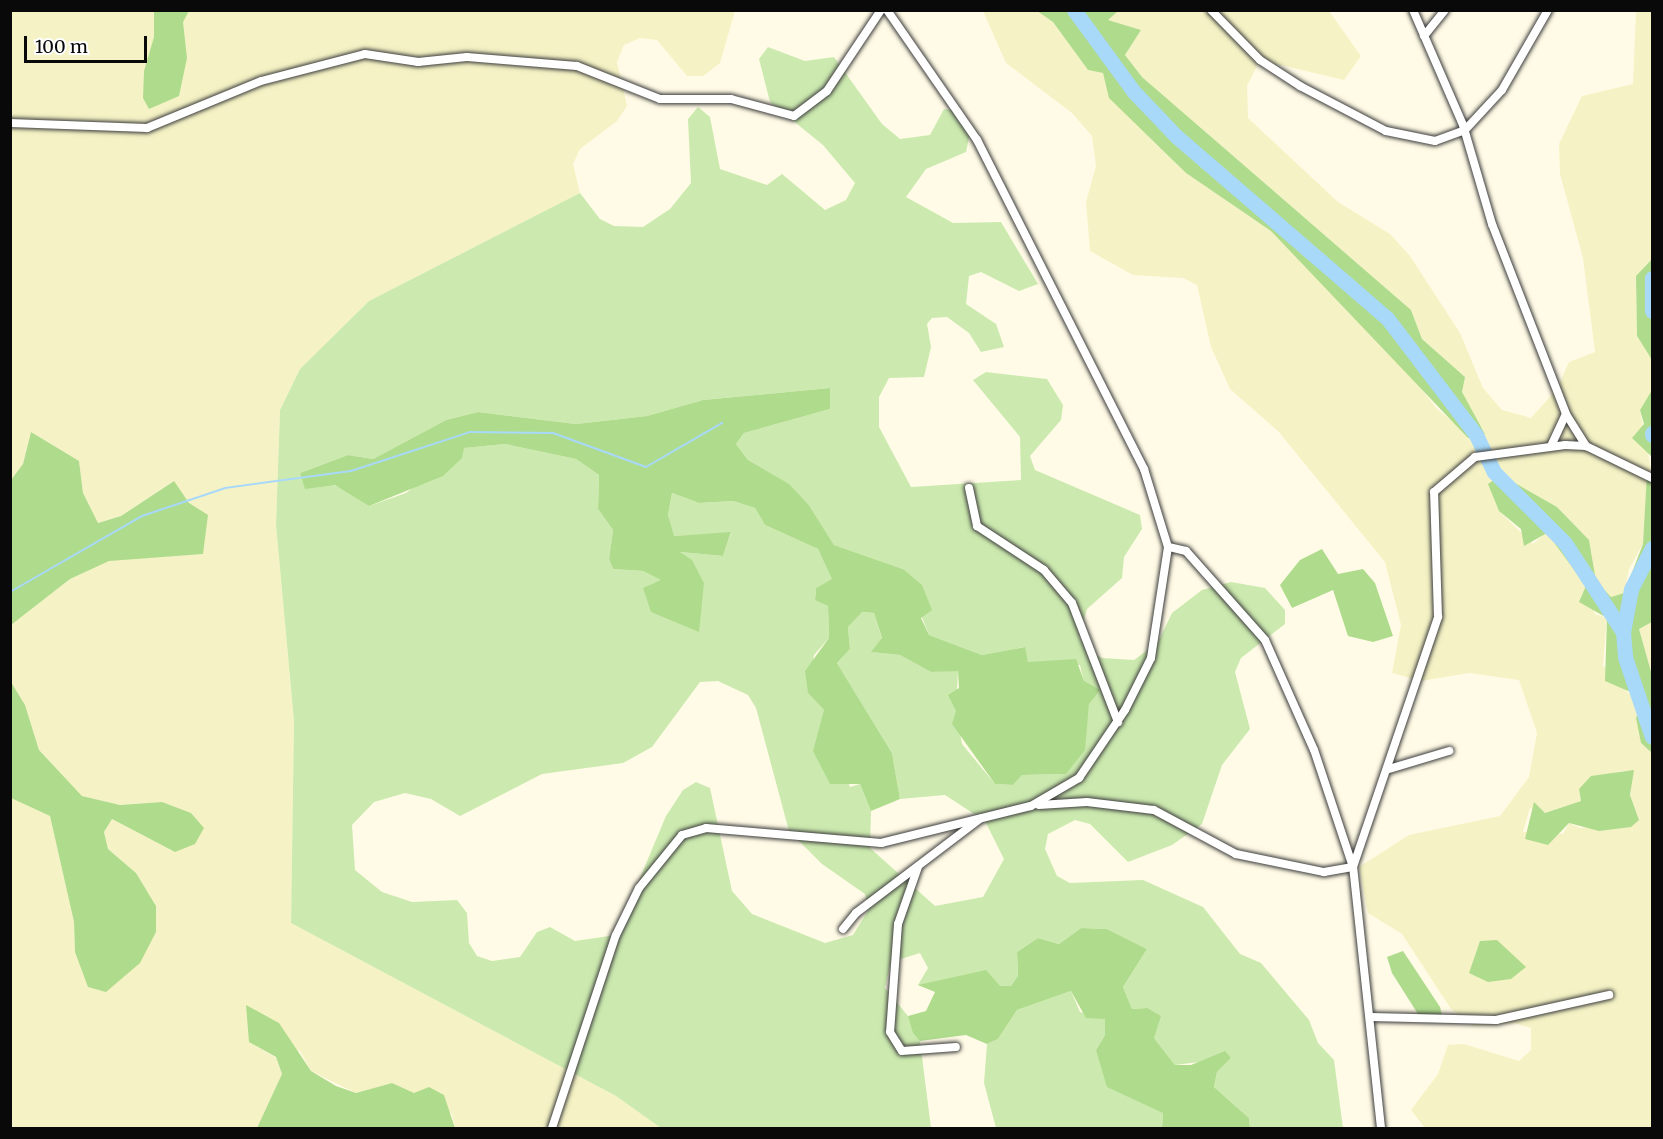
<!DOCTYPE html>
<style>
body{margin:0}
#map{position:relative;width:1663px;height:1139px;overflow:hidden;background:#fffbe6;font-family:Merriweather,serif}
div>[style]{position:absolute}
.farmland>*{inset:0;background:#f5f3c5}
.green>*{inset:0;background:#cceaaf}
.forest>*{inset:0;background:#afdb8d}
.stream>*{height:2px;margin:-1px;padding:0 1px;transform-origin:1px;border-radius:1px;background:#a8d9f9}
.river>*{height:15px;margin:-7.5px;padding:0 7.5px;transform-origin:7.5px;border-radius:7.5px;background:#a8d9f9}
.roads{filter:drop-shadow(0 0 2px #3c3c3c) drop-shadow(0 0 2px #3c3c3c)}
.street>*{height:8px;margin:-4px;padding:0 4px;transform-origin:4px;border-radius:4px;background:#fff}
span{translate:-50% -50%;white-space:nowrap;text-align:center;line-height:1.15;-webkit-text-stroke:6px #fff;paint-order:stroke}
.frame{position:absolute;inset:0;border:12px solid #090909;pointer-events:none}
.scale{position:absolute;left:24px;top:36px;width:123px;height:27px;box-sizing:border-box;border:3px solid #090909;border-top:0;padding-left:8px;font-size:18px;line-height:21px;white-space:nowrap;color:#090909;-webkit-text-stroke:4px #fff;paint-order:stroke}
</style>
<div id="map">
<div class="farmland">
<div style="clip-path:polygon(evenodd,1118px 10px,1329px 11px,1361px 56px,1344px 80px,1260px 60px,1247px 86px,1248px 118px,1338px 202px,1390px 234px,1410px 256px,1460px 333px,1483px 388px,1502px 410px,1531px 418px,1557px 389px,1569px 362px,1595px 352px,1583px 258px,1560px 174px,1559px 144px,1582px 96px,1633px 84px,1636px 11px,1652px 11px,1652px 259px,1636px 276px,1637px 336px,1652px 360px,1652px 390px,1640px 410px,1652px 475px,1643px 544px,1629px 569px,1624px 593px,1611px 597px,1596px 581px,1589px 540px,1557px 507px,1501px 475px,1499px 511px,1533px 544px,1547px 532px,1586px 586px,1595px 614px,1607px 618px,1603px 665px,1628px 693px,1645px 697px,1641px 743px,1652px 753px,1652px 1126px,1648px 1128px,1425px 1128px,1411px 1110px,1438px 1074px,1448px 1045px,1464px 1044px,1519px 1061px,1531px 1050px,1531px 1028px,1515px 1023px,1473px 1026px,1451px 1009px,1402px 934px,1368px 913px,1359px 867px,1409px 835px,1500px 816px,1529px 777px,1537px 733px,1519px 680px,1469px 673px,1421px 681px,1392px 673px,1401px 625px,1385px 562px,1278px 431px,1230px 389px,1211px 347px,1197px 285px,1183px 278px,1133px 275px,1090px 251px,1086px 202px,1096px 166px,1092px 136px,1072px 113px,1006px 63px,983px 11px,1037px 11px,1053px 22px,1088px 70px,1103px 73px,1110px 98px,1186px 173px,1271px 231px,1398px 359px,1437px 409px,1464px 430px,1485px 433px,1461px 392px,1465px 377px,1422px 339px,1411px 310px,1142px 77px,1125px 55px,1141px 30px,1107px 20px,1118px 10px,1621px 771px,1633px 771px,1630px 795px,1639px 820px,1580px 828px,1569px 823px,1563px 834px,1523px 832px,1530px 808px,1545px 813px,1581px 801px,1579px 789px,1621px 771px)"></div>
<div style="clip-path:polygon(11px 11px,735px 11px,720px 63px,703px 76px,687px 76px,657px 40px,640px 38px,624px 45px,617px 62px,627px 106px,617px 121px,580px 149px,573px 164px,580px 193px,369px 301px,300px 369px,280px 410px,276px 525px,294px 721px,291px 923px,616px 1096px,661px 1128px,455px 1128px,452px 1114px,392px 1083px,356px 1093px,311px 1071px,300px 1051px,249px 1042px,276px 1058px,282px 1074px,257px 1128px,11px 1128px,11px 798px,50px 816px,74px 922px,75px 952px,156px 932px,156px 906px,136px 873px,108px 849px,104px 832px,112px 819px,175px 852px,162px 802px,120px 805px,82px 796px,39px 750px,25px 705px,11px 682px,11px 625px,70px 579px,109px 560px,203px 554px,189px 503px,173px 481px,121px 516px,97px 523px,83px 493px,79px 461px,31px 432px,23px 464px,11px 480px)"></div>
<div style="clip-path:polygon(1652px 622px,1652px 675px,1639px 629px)"></div>
</div>
<div class="green">
<div style="clip-path:polygon(evenodd,768px 47px,805px 61px,834px 57px,882px 124px,900px 139px,930px 135px,944px 109px,952px 110px,970px 133px,966px 152px,926px 169px,906px 197px,953px 223px,1001px 222px,1038px 284px,1019px 291px,981px 272px,969px 276px,966px 304px,996px 324px,1004px 347px,981px 352px,969px 333px,947px 317px,932px 318px,927px 324px,931px 347px,924px 377px,889px 378px,879px 397px,879px 427px,911px 487px,1021px 480px,1020px 437px,973px 380px,986px 372px,1047px 379px,1063px 405px,1061px 420px,1030px 456px,1035px 470px,1140px 515px,1142px 529px,1124px 557px,1122px 578px,1087px 609px,1079px 637px,1089px 651px,1102px 658px,1134px 660px,1158px 642px,1172px 613px,1202px 590px,1231px 582px,1265px 588px,1285px 610px,1285px 624px,1241px 658px,1235px 672px,1250px 729px,1222px 765px,1202px 824px,1172px 845px,1128px 862px,1090px 824px,1075px 820px,1048px 834px,1045px 849px,1057px 876px,1070px 883px,1143px 880px,1203px 907px,1240px 954px,1261px 963px,1309px 1020px,1318px 1043px,1334px 1060px,1343px 1128px,1250px 1128px,1249px 1118px,1214px 1087px,1217px 1072px,1231px 1058px,1175px 1065px,1154px 1038px,1147px 1008px,1132px 1009px,1123px 987px,1147px 949px,1107px 929px,1081px 928px,1059px 944px,1038px 938px,1017px 952px,1018px 977px,1011px 986px,918px 985px,928px 968px,920px 953px,891px 962px,885px 988px,908px 1016px,920px 1041px,931px 1128px,661px 1128px,616px 1096px,291px 923px,294px 721px,276px 525px,280px 410px,300px 369px,369px 301px,580px 193px,600px 219px,614px 226px,643px 227px,670px 209px,691px 183px,688px 119px,698px 107px,710px 117px,720px 169px,767px 185px,782px 174px,825px 210px,846px 200px,855px 183px,823px 145px,770px 102px,759px 59px,768px 47px,830px 388px,830px 409px,744px 433px,736px 444px,748px 460px,788px 484px,809px 505px,834px 545px,903px 569px,929px 635px,982px 655px,1024px 647px,1028px 662px,1080px 665px,1089px 704px,1086px 727px,1066px 774px,1022px 775px,1013px 785px,995px 784px,962px 744px,956px 711px,958px 670px,931px 672px,900px 655px,872px 652px,882px 639px,874px 613px,861px 612px,848px 627px,850px 649px,837px 663px,892px 753px,900px 799px,945px 795px,985px 821px,1004px 859px,983px 897px,935px 906px,870px 848px,871px 811px,860px 784px,850px 787px,824px 710px,808px 693px,814px 655px,829px 638px,828px 606px,815px 599px,816px 588px,833px 580px,818px 549px,765px 525px,755px 508px,733px 501px,699px 503px,672px 493px,668px 515px,673px 536px,731px 533px,723px 556px,679px 552px,667px 615px,651px 612px,662px 580px,643px 571px,613px 569px,609px 559px,613px 530px,598px 509px,599px 475px,576px 459px,505px 444px,463px 448px,406px 493px,369px 506px,353px 492px,300px 473px,348px 455px,373px 459px,446px 420px,478px 412px,576px 424px,647px 416px,703px 400px,830px 388px,768px 47px,718px 681px,748px 695px,756px 708px,789px 831px,822px 864px,865px 894px,869px 909px,853px 935px,825px 943px,752px 914px,732px 891px,710px 788px,696px 782px,683px 790px,666px 816px,616px 935px,575px 941px,550px 927px,537px 932px,520px 957px,492px 961px,477px 956px,469px 943px,467px 913px,457px 900px,412px 902px,382px 892px,355px 870px,352px 825px,374px 802px,405px 793px,431px 799px,460px 816px,542px 774px,623px 763px,652px 747px,700px 682px,718px 681px)"></div>
<div style="clip-path:polygon(1071px 991px,1080px 1012px,1105px 1018px,1105px 1035px,1096px 1050px,1163px 1113px,1162px 1128px,996px 1128px,984px 1083px,987px 1044px,998px 1039px,1017px 1010px)"></div>
</div>
<div class="forest">
<div style="clip-path:polygon(154px 11px,189px 11px,183px 22px,187px 58px,179px 96px,149px 109px,143px 98px,144px 71px,154px 37px)"></div>
<div style="clip-path:polygon(1037px 11px,1118px 11px,1108px 20px,1141px 30px,1125px 55px,1142px 77px,1411px 310px,1422px 339px,1465px 377px,1462px 392px,1485px 434px,1468px 438px,1271px 231px,1186px 173px,1109px 98px,1103px 73px,1088px 70px,1053px 22px)"></div>
<div style="clip-path:polygon(1652px 259px,1652px 360px,1637px 336px,1636px 276px)"></div>
<div style="clip-path:polygon(830px 388px,830px 409px,744px 433px,736px 444px,748px 460px,789px 484px,809px 505px,834px 545px,903px 569px,922px 585px,932px 610px,921px 618px,929px 635px,982px 655px,1025px 647px,1028px 662px,1076px 659px,1084px 681px,1100px 690px,1089px 704px,1085px 750px,1066px 774px,1022px 775px,1013px 785px,995px 784px,952px 724px,956px 711px,948px 695px,959px 688px,958px 671px,931px 672px,900px 655px,871px 652px,882px 638px,874px 613px,862px 612px,848px 627px,850px 649px,837px 663px,892px 753px,900px 799px,871px 811px,860px 784px,830px 784px,813px 751px,824px 710px,808px 693px,805px 671px,829px 638px,828px 606px,815px 600px,816px 588px,832px 579px,818px 549px,765px 525px,755px 508px,733px 501px,699px 503px,672px 493px,668px 515px,674px 536px,731px 532px,723px 556px,680px 552px,692px 560px,704px 583px,699px 632px,651px 612px,643px 588px,661px 580px,643px 571px,613px 569px,609px 559px,613px 530px,598px 509px,599px 475px,576px 459px,505px 444px,464px 448px,462px 458px,443px 476px,369px 506px,335px 485px,305px 489px,300px 473px,348px 455px,373px 459px,446px 420px,478px 412px,576px 424px,647px 416px,703px 400px)"></div>
<div style="clip-path:polygon(1652px 390px,1652px 457px,1632px 438px,1644px 424px,1640px 410px)"></div>
<div style="clip-path:polygon(31px 432px,79px 461px,83px 493px,98px 523px,121px 516px,174px 481px,189px 503px,208px 515px,203px 554px,109px 561px,70px 579px,11px 625px,11px 480px,23px 464px)"></div>
<div style="clip-path:polygon(1647px 473px,1652px 475px,1652px 622px,1639px 629px,1652px 675px,1652px 753px,1641px 743px,1636px 718px,1644px 698px,1605px 681px,1607px 618px,1579px 602px,1586px 586px,1547px 533px,1524px 546px,1521px 529px,1499px 511px,1488px 484px,1501px 475px,1557px 507px,1589px 540px,1596px 581px,1611px 597px,1624px 593px,1643px 544px)"></div>
<div style="clip-path:polygon(1322px 549px,1338px 574px,1363px 569px,1375px 583px,1393px 636px,1373px 642px,1348px 636px,1333px 590px,1292px 608px,1280px 585px,1300px 560px)"></div>
<div style="clip-path:polygon(11px 682px,25px 705px,39px 750px,82px 796px,120px 805px,162px 802px,191px 813px,204px 828px,195px 844px,175px 852px,112px 819px,104px 832px,108px 849px,136px 873px,156px 906px,156px 932px,140px 963px,106px 992px,88px 987px,75px 952px,74px 922px,50px 816px,11px 798px)"></div>
<div style="clip-path:polygon(1634px 770px,1630px 795px,1639px 820px,1631px 827px,1599px 831px,1569px 823px,1548px 845px,1525px 839px,1534px 802px,1545px 813px,1581px 801px,1579px 789px,1591px 776px)"></div>
<div style="clip-path:polygon(1081px 928px,1107px 929px,1147px 949px,1123px 987px,1132px 1009px,1147px 1008px,1161px 1016px,1154px 1038px,1175px 1065px,1191px 1065px,1225px 1051px,1231px 1058px,1217px 1072px,1214px 1087px,1249px 1118px,1250px 1128px,1162px 1128px,1163px 1113px,1107px 1087px,1096px 1050px,1105px 1035px,1105px 1019px,1086px 1018px,1071px 991px,1017px 1010px,998px 1039px,987px 1044px,966px 1035px,920px 1041px,913px 1033px,908px 1016px,926px 1011px,935px 992px,918px 985px,986px 970px,1000px 986px,1011px 986px,1018px 976px,1017px 952px,1038px 938px,1059px 944px)"></div>
<div style="clip-path:polygon(1497px 940px,1526px 967px,1511px 979px,1488px 982px,1469px 973px,1480px 941px)"></div>
<div style="clip-path:polygon(1403px 951px,1440px 1007px,1443px 1019px,1434px 1023px,1423px 1022px,1392px 973px,1387px 957px)"></div>
<div style="clip-path:polygon(246px 1005px,279px 1023px,311px 1071px,336px 1086px,356px 1093px,392px 1083px,414px 1093px,429px 1087px,444px 1095px,455px 1128px,257px 1128px,282px 1074px,276px 1057px,249px 1042px)"></div>
</div>
<div class="stream">
<div style="left:10px;top:592px;width:152px;rotate:-29.9deg"></div>
<div style="left:142px;top:516px;width:88px;rotate:-18.6deg"></div>
<div style="left:225px;top:488px;width:127px;rotate:-7.7deg"></div>
<div style="left:351px;top:471px;width:125px;rotate:-18.1deg"></div>
<div style="left:470px;top:432px;width:83px;rotate:0.7deg"></div>
<div style="left:553px;top:433px;width:99px;rotate:20.1deg"></div>
<div style="left:646px;top:467px;width:88px;rotate:-30.1deg"></div>
</div>
<div class="river">
<div style="left:1074px;top:10px;width:102px;rotate:53.8deg"></div>
<div style="left:1134px;top:92px;width:61px;rotate:46.3deg"></div>
<div style="left:1176px;top:136px;width:279px;rotate:40.8deg"></div>
<div style="left:1387px;top:318px;width:147px;rotate:52.7deg"></div>
<div style="left:1476px;top:435px;width:41px;rotate:64.1deg"></div>
<div style="left:1494px;top:472px;width:100px;rotate:45deg"></div>
<div style="left:1565px;top:543px;width:106px;rotate:56.9deg"></div>
<div style="left:1652px;top:278px;width:33px;rotate:90deg"></div>
<div style="left:1652px;top:433px;width:2px;rotate:90deg"></div>
<div style="left:1652px;top:548px;width:46px;rotate:117.1deg"></div>
<div style="left:1631px;top:589px;width:44px;rotate:100.5deg"></div>
<div style="left:1623px;top:632px;width:25px;rotate:85deg"></div>
<div style="left:1625px;top:657px;width:84px;rotate:71.4deg"></div>
</div>
<div class="roads">
<div class="street">
<div style="left:1211px;top:10px;width:70px;rotate:45.6deg"></div>
<div style="left:1260px;top:60px;width:48px;rotate:33deg"></div>
<div style="left:1300px;top:86px;width:97px;rotate:27.6deg"></div>
<div style="left:1386px;top:131px;width:50px;rotate:11.5deg"></div>
<div style="left:1435px;top:141px;width:32px;rotate:-20deg"></div>
<div style="left:1465px;top:130px;width:54px;rotate:-47.2deg"></div>
<div style="left:1502px;top:90px;width:92px;rotate:-60.1deg"></div>
<div style="left:1413px;top:10px;width:125px;rotate:66.5deg"></div>
<div style="left:1463px;top:125px;width:103px;rotate:73.7deg"></div>
<div style="left:1492px;top:224px;width:204px;rotate:68.7deg"></div>
<div style="left:1566px;top:414px;width:38px;rotate:58deg"></div>
<div style="left:1424px;top:36px;width:33px;rotate:-51deg"></div>
<div style="left:10px;top:123px;width:137px;rotate:2.1deg"></div>
<div style="left:147px;top:128px;width:123px;rotate:-22.4deg"></div>
<div style="left:261px;top:81px;width:107px;rotate:-14.6deg"></div>
<div style="left:365px;top:54px;width:54px;rotate:8.6deg"></div>
<div style="left:418px;top:62px;width:49px;rotate:-5.8deg"></div>
<div style="left:467px;top:57px;width:110px;rotate:4.7deg"></div>
<div style="left:577px;top:66px;width:89px;rotate:21.7deg"></div>
<div style="left:660px;top:99px;width:71px"></div>
<div style="left:731px;top:99px;width:65px;rotate:15.1deg"></div>
<div style="left:794px;top:116px;width:41px;rotate:-37.1deg"></div>
<div style="left:827px;top:91px;width:97px;rotate:-56.3deg"></div>
<div style="left:1551px;top:446px;width:35px;rotate:-65deg"></div>
<div style="left:969px;top:488px;width:39px;rotate:78deg"></div>
<div style="left:977px;top:526px;width:80px;rotate:33.3deg"></div>
<div style="left:1044px;top:570px;width:43px;rotate:49.7deg"></div>
<div style="left:1072px;top:603px;width:128px;rotate:68.9deg"></div>
<div style="left:1389px;top:769px;width:63px;rotate:-16.7deg"></div>
<div style="left:1039px;top:805px;width:48px;rotate:-3.6deg"></div>
<div style="left:1087px;top:802px;width:67px;rotate:6.8deg"></div>
<div style="left:1154px;top:810px;width:93px;rotate:28.2deg"></div>
<div style="left:1236px;top:854px;width:90px;rotate:11.6deg"></div>
<div style="left:1324px;top:872px;width:29px;rotate:-10deg"></div>
<div style="left:1353px;top:867px;width:123px;rotate:-108.4deg"></div>
<div style="left:1314px;top:750px;width:120px;rotate:-114deg"></div>
<div style="left:1265px;top:640px;width:119px;rotate:-131.6deg"></div>
<div style="left:1186px;top:551px;width:18px;rotate:-167deg"></div>
<div style="left:918px;top:867px;width:60px;rotate:109.3deg"></div>
<div style="left:898px;top:924px;width:108px;rotate:94.2deg"></div>
<div style="left:890px;top:1032px;width:22px;rotate:58deg"></div>
<div style="left:902px;top:1051px;width:54px;rotate:-4.2deg"></div>
<div style="left:843px;top:929px;width:21px;rotate:-51deg"></div>
<div style="left:856px;top:913px;width:156px;rotate:-37.2deg"></div>
<div style="left:1371px;top:1017px;width:125px;rotate:1.4deg"></div>
<div style="left:1496px;top:1020px;width:116px;rotate:-12.5deg"></div>
<div style="left:552px;top:1128px;width:203px;rotate:-71.7deg"></div>
<div style="left:616px;top:935px;width:52px;rotate:-63.9deg"></div>
<div style="left:639px;top:888px;width:68px;rotate:-50.9deg"></div>
<div style="left:682px;top:835px;width:25px;rotate:-16deg"></div>
<div style="left:706px;top:828px;width:176px;rotate:4.9deg"></div>
<div style="left:881px;top:843px;width:154px;rotate:-13.9deg"></div>
<div style="left:1031px;top:806px;width:56px;rotate:-30.3deg"></div>
<div style="left:1079px;top:778px;width:82px;rotate:-55.9deg"></div>
<div style="left:1125px;top:710px;width:58px;rotate:-63.4deg"></div>
<div style="left:1151px;top:658px;width:112px;rotate:-81.3deg"></div>
<div style="left:1168px;top:547px;width:82px;rotate:-107.1deg"></div>
<div style="left:1144px;top:469px;width:369px;rotate:-116.9deg"></div>
<div style="left:977px;top:140px;width:158px;rotate:-124.7deg"></div>
<div style="left:1381px;top:1128px;width:262px;rotate:-96.1deg"></div>
<div style="left:1353px;top:867px;width:264px;rotate:-71.2deg"></div>
<div style="left:1438px;top:617px;width:125px;rotate:-91.8deg"></div>
<div style="left:1434px;top:492px;width:54px;rotate:-40.5deg"></div>
<div style="left:1475px;top:457px;width:91px;rotate:-7.6deg"></div>
<div style="left:1565px;top:445px;width:21px;rotate:3deg"></div>
<div style="left:1586px;top:446px;width:73px;rotate:25.9deg"></div>
</div>
</div>
<div class="frame"></div>
<div class="scale">100 m</div>
</div>
